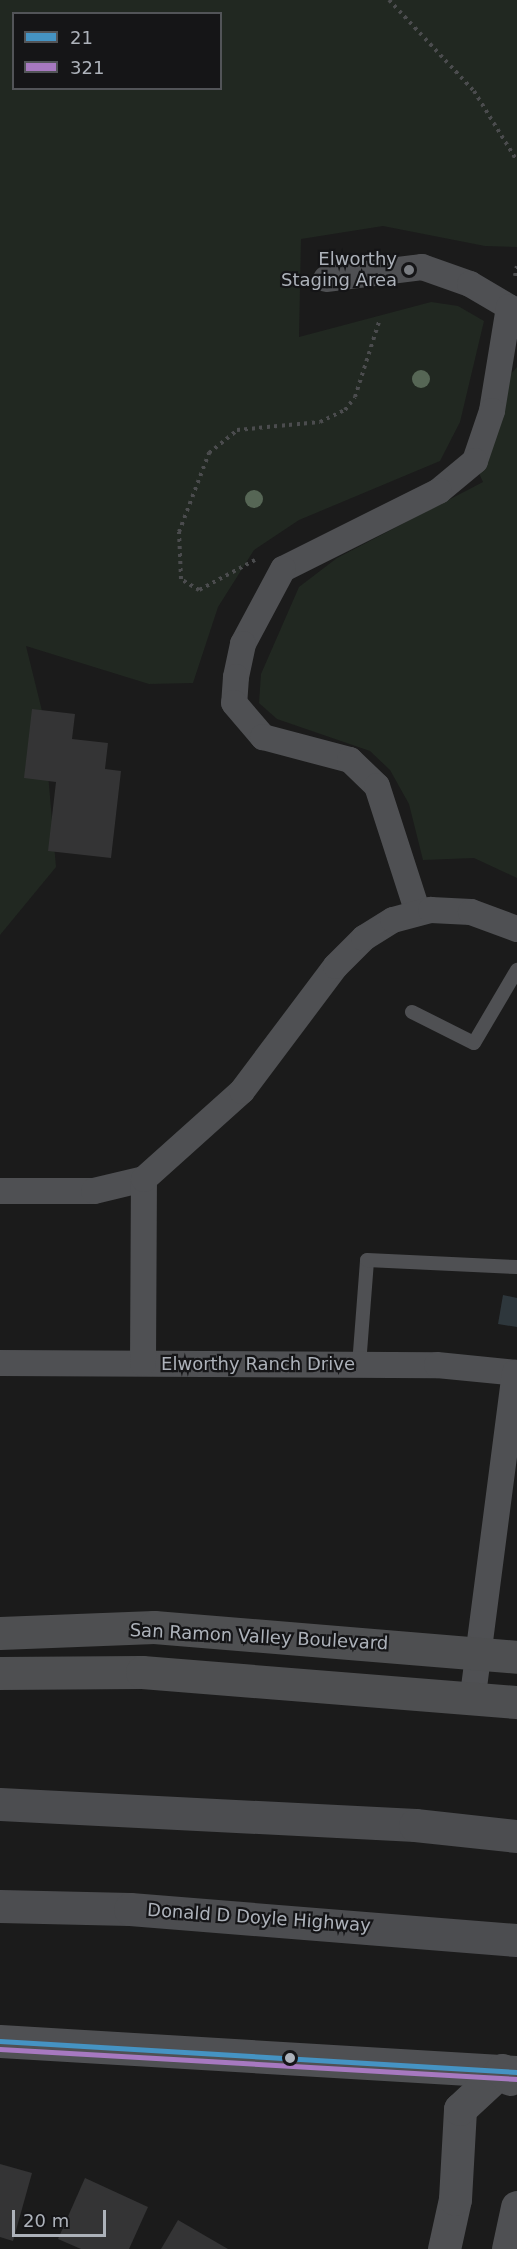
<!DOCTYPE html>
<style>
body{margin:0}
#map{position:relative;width:517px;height:2249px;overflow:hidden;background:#1b1b1b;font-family:"DejaVu Sans",sans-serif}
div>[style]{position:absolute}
.green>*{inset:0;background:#212821}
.water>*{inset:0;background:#2e373c}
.building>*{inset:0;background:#343435}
.path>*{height:4px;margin-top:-2px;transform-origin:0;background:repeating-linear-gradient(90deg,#4b4c4e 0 3px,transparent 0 7.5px)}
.service>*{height:14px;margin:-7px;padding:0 7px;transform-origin:7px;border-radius:7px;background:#4f5053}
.minor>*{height:26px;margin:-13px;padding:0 13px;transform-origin:13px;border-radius:13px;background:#4f5053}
.tertiary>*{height:33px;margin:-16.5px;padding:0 16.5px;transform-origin:16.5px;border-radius:16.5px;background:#4f5053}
.secondary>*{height:33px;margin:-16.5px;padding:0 16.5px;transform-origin:16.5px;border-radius:16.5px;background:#4e4f51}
.motorway>*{height:33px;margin:-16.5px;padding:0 16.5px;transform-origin:16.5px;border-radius:16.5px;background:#4c4d50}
.bus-1>*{height:4.5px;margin:-2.25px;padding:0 2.25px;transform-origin:2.25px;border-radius:2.25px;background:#4593c3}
.bus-2>*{height:4.5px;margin:-2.25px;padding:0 2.25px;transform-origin:2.25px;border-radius:2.25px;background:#a779c0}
.trees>*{width:18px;height:18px;margin:-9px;border-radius:50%;background:#566655}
.dots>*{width:16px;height:16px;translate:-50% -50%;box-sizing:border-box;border:3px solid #151517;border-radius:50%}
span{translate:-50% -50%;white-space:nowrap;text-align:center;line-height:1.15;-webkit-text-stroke:4.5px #151517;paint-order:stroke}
.poi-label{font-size:18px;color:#adb2ba}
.right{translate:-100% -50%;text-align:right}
.street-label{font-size:18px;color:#adb2ba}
.legend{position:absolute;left:12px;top:12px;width:210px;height:78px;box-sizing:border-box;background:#151517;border:2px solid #525458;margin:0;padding:8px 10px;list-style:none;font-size:18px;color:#adb2ba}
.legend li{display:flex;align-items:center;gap:12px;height:30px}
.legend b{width:30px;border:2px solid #525458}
.scale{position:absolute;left:12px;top:2210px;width:94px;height:27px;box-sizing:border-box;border:3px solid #adb2ba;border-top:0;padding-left:8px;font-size:18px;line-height:21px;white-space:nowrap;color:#adb2ba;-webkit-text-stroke:4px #151517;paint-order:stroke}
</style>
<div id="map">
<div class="green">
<div style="clip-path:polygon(evenodd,0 0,517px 0,517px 247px,485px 246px,383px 226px,301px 239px,299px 337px,431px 302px,458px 306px,484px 321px,460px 422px,440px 461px,299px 520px,254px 550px,218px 607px,193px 683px,149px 684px,26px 646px,43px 715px,56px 867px,0 935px,0 0,14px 14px,220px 14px,220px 88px,14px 88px,14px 14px)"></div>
<div style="clip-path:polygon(517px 367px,517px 878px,474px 858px,423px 860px,409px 804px,390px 770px,370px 751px,277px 719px,259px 703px,261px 674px,299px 587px,337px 558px,483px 482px,471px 456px,483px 406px)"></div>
</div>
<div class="water">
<div style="clip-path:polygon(503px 1295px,517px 1298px,517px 1327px,498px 1324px)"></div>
</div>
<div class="building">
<div style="clip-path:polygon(32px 709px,75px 714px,72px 739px,108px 743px,105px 769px,121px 771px,111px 858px,48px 851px,56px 782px,24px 778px)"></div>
<div style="clip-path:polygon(0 2164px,32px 2173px,13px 2241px,0 2237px)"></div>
<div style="clip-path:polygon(85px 2178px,148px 2207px,129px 2249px,81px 2249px,58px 2239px)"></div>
<div style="clip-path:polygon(178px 2220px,228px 2249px,161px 2249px)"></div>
</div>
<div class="path">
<div style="left:389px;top:0;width:125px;rotate:47deg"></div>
<div style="left:474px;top:91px;width:82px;rotate:58.4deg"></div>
<div style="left:515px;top:276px;width:10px;rotate:-79deg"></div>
<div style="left:255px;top:560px;width:64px;rotate:151.8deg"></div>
<div style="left:199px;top:590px;width:21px;rotate:-149deg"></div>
<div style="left:181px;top:579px;width:47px;rotate:-92.4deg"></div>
<div style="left:179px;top:532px;width:85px;rotate:-69.2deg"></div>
<div style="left:209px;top:453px;width:36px;rotate:-39deg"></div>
<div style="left:237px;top:430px;width:83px;rotate:-5.5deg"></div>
<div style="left:320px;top:422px;width:28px;rotate:-26deg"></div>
<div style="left:345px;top:410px;width:16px;rotate:-52deg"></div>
<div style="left:355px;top:397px;width:79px;rotate:-72.3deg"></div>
</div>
<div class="service">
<div style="left:412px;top:1012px;width:69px;rotate:26.6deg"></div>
<div style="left:474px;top:1043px;width:85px;rotate:-59.5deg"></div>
<div style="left:359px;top:1365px;width:105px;rotate:-85.6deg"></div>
<div style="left:367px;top:1260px;width:150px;rotate:2.7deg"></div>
</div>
<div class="minor">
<div style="left:326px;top:279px;width:97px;rotate:-7.1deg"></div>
<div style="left:422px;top:267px;width:51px;rotate:19.5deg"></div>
<div style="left:470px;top:284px;width:45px;rotate:30.5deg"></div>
<div style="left:509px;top:307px;width:105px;rotate:99.3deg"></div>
<div style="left:492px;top:411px;width:53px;rotate:108.8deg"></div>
<div style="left:475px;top:461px;width:47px;rotate:140.2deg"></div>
<div style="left:439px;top:491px;width:174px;rotate:153.4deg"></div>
<div style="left:283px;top:569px;width:85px;rotate:118.1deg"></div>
<div style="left:243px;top:644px;width:34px;rotate:102deg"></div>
<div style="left:236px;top:677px;width:26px;rotate:94deg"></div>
<div style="left:234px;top:703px;width:45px;rotate:49.5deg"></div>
<div style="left:263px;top:737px;width:90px;rotate:14.8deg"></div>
<div style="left:350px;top:760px;width:37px;rotate:44deg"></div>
<div style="left:377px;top:786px;width:133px;rotate:72.1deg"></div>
<div style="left:0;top:1191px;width:94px"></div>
<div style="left:94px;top:1191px;width:51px;rotate:-13.5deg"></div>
<div style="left:0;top:1363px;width:437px;rotate:0.3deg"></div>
<div style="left:437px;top:1365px;width:80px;rotate:5.7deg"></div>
<div style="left:143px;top:1363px;width:184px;rotate:-89.7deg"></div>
<div style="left:144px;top:1179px;width:132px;rotate:-41.9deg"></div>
<div style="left:242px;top:1091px;width:156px;rotate:-53.1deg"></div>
<div style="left:336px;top:966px;width:40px;rotate:-45deg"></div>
<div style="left:364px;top:938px;width:34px;rotate:-32deg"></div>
<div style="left:393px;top:920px;width:39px;rotate:-15deg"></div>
<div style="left:431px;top:910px;width:40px;rotate:2.9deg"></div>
<div style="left:471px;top:912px;width:49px;rotate:20.3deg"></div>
<div style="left:473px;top:1695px;width:325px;rotate:-82.6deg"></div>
</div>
<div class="tertiary">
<div style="left:0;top:2041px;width:518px;rotate:3.43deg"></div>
<div style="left:444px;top:2249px;width:51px;rotate:-77.6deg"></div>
<div style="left:455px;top:2199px;width:90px;rotate:-86.8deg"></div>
<div style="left:460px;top:2109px;width:57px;rotate:-42.9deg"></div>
<div style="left:502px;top:2070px;width:12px;rotate:48deg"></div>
<div style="left:508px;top:2249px;width:43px;rotate:-77.9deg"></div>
</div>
<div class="secondary">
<div style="left:0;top:1633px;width:154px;rotate:-2.2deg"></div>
<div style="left:154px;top:1627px;width:364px;rotate:4.7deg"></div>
<div style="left:0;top:1673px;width:142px;rotate:-0.4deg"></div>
<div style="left:142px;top:1672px;width:376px;rotate:4.6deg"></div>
</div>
<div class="motorway">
<div style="left:0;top:1804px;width:416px;rotate:2.9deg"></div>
<div style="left:415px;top:1825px;width:103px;rotate:6.2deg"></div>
<div style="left:0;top:1906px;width:130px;rotate:1.3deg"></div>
<div style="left:130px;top:1909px;width:388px;rotate:4.6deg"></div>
</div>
<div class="bus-1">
<div style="left:0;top:2041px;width:518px;rotate:3.43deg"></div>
</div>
<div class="bus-2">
<div style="left:0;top:2049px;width:518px;rotate:3.32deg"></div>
</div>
<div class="trees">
<div style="left:421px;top:379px"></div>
<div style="left:254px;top:499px"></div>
</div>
<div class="dots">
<div style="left:409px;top:270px;background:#7a7d82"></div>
<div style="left:290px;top:2058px;background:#adb2ba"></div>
</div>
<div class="poi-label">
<span class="right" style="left:397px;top:270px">Elworthy<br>Staging Area</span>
</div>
<div class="street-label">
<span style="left:258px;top:1364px">Elworthy Ranch Drive</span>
<span style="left:259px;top:1637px;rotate:3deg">San Ramon Valley Boulevard</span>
<span style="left:259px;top:1918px;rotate:4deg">Donald D Doyle Highway</span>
</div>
<ul class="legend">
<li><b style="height:8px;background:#4593c3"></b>21</li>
<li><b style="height:8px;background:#a779c0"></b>321</li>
</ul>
<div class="scale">20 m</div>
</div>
